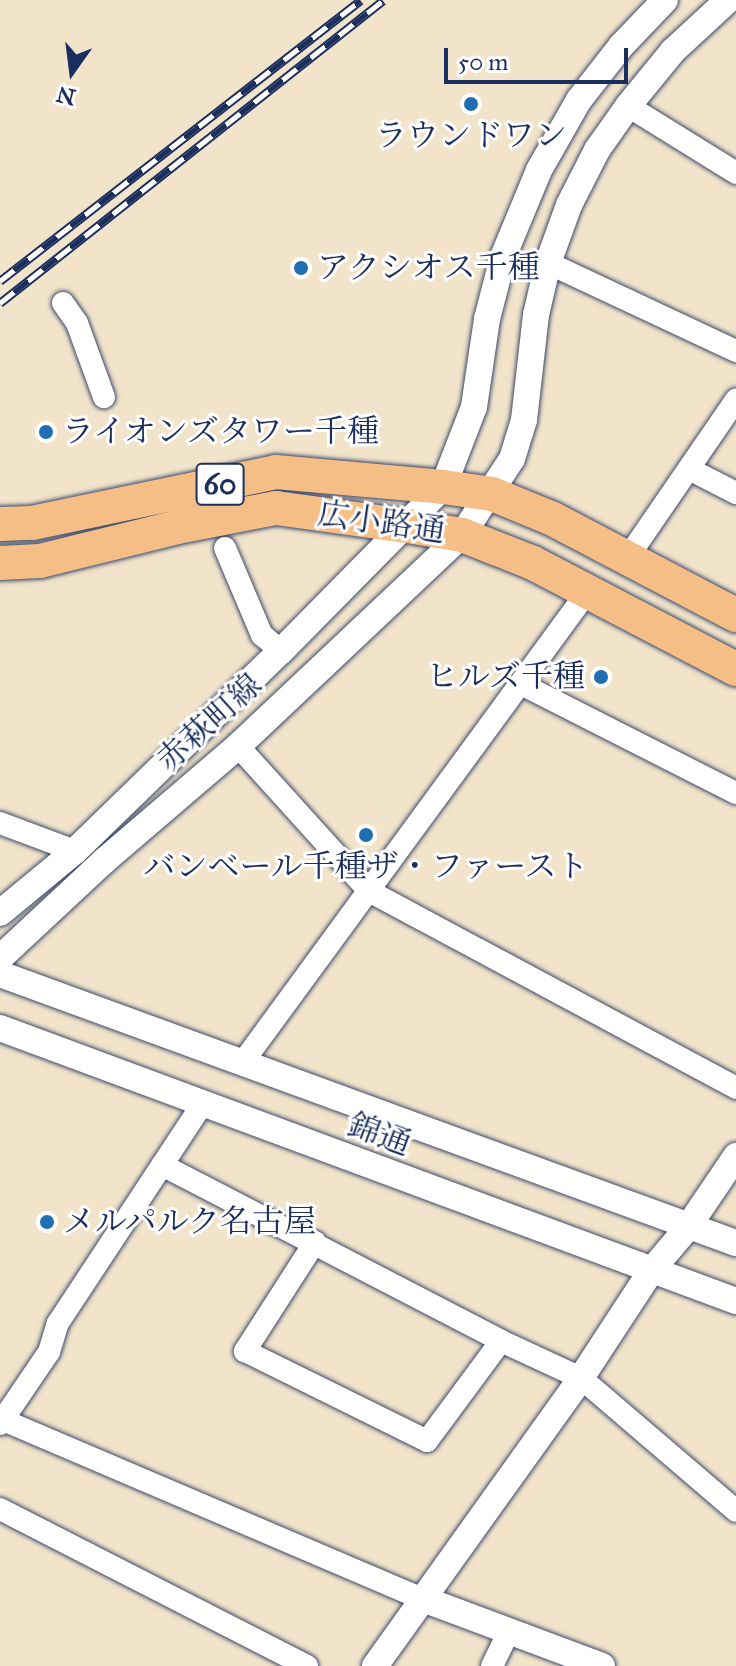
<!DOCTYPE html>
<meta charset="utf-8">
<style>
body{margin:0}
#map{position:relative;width:736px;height:1666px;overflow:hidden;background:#f2e4ca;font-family:"IM FELL Great Primer","Noto Serif JP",serif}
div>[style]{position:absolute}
.roads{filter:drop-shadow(0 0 2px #3b4a6e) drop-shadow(0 0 2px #3b4a6e)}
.minor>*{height:22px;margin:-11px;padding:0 11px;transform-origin:11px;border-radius:11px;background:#fff}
.tertiary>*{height:26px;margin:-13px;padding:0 13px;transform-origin:13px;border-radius:13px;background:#fff}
.primary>*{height:34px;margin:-17px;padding:0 17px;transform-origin:17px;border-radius:17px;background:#f6be87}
.rail>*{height:9px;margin-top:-4.5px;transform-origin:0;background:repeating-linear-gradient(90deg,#fff 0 18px,#1b2f5e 0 36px);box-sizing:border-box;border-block:2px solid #1b2f5e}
.dots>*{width:22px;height:22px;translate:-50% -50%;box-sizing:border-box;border:4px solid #fff;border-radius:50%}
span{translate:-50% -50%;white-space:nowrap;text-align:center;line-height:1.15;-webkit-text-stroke:6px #fff;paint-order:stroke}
.shield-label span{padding:2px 6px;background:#fff;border:2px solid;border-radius:6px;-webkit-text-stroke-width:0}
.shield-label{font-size:30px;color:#1b2f5e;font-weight:700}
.poi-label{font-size:32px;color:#1b2f5e}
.left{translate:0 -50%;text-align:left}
.right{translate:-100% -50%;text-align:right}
.street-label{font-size:32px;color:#1b2f5e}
.north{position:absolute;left:32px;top:32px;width:80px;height:80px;-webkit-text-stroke:6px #fff;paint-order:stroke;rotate:194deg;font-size:22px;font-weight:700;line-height:32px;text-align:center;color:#1b2f5e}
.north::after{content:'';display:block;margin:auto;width:28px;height:36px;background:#1b2f5e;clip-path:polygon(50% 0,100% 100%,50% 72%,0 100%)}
.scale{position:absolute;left:444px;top:48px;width:184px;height:36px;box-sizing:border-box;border:4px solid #1b2f5e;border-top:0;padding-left:10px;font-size:24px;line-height:28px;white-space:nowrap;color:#1b2f5e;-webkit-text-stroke:6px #fff;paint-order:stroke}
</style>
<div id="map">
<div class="roads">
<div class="minor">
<div style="left:628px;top:106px;width:127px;rotate:31.8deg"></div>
<div style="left:548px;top:263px;width:208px;rotate:25.1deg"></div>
<div style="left:63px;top:303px;width:24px;rotate:55deg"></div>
<div style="left:77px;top:323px;width:79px;rotate:70deg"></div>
<div style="left:689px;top:469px;width:53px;rotate:27.1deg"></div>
<div style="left:225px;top:548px;width:95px;rotate:67deg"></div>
<div style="left:262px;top:635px;width:25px;rotate:40deg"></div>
<div style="left:628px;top:557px;width:191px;rotate:-55.5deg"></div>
<div style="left:521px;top:684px;width:241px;rotate:26.9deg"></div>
<div style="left:238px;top:746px;width:195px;rotate:47.9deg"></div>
<div style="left:369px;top:891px;width:417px;rotate:28.2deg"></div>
<div style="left:0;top:823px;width:80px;rotate:20.5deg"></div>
<div style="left:243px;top:1062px;width:584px;rotate:-53.78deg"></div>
<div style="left:162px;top:1165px;width:382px;rotate:27.4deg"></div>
<div style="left:501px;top:1341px;width:88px;rotate:24.8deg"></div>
<div style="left:581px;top:1378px;width:204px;rotate:40.6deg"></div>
<div style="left:315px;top:1242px;width:130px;rotate:122.7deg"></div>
<div style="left:245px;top:1351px;width:203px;rotate:26.3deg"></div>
<div style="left:427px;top:1441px;width:124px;rotate:-53.5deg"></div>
<div style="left:3px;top:1420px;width:457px;rotate:23.1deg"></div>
<div style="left:0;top:1424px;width:87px;rotate:-55.8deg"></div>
<div style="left:49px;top:1352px;width:30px;rotate:-73deg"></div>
<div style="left:58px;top:1323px;width:260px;rotate:-56.6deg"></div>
<div style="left:0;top:1509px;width:345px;rotate:27.1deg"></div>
<div style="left:492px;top:1666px;width:39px;rotate:-64deg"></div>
</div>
<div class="tertiary">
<div style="left:0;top:913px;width:97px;rotate:-39.6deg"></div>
<div style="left:75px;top:851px;width:287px;rotate:-44.2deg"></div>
<div style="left:281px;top:651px;width:231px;rotate:-45.4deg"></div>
<div style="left:443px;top:487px;width:86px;rotate:-68.8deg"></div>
<div style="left:474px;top:407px;width:89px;rotate:-81.6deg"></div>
<div style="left:487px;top:319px;width:64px;rotate:-75.5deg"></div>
<div style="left:503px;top:257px;width:94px;rotate:-67.5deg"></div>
<div style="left:539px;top:170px;width:81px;rotate:-60.3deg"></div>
<div style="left:579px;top:100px;width:70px;rotate:-52deg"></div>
<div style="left:622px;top:45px;width:62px;rotate:-46.3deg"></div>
<div style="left:0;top:958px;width:142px;rotate:-43deg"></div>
<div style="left:104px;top:861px;width:177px;rotate:-40.6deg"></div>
<div style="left:238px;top:746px;width:308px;rotate:-43.3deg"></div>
<div style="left:462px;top:535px;width:91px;rotate:-56.7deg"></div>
<div style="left:512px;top:459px;width:41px;rotate:-72.9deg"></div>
<div style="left:524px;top:420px;width:106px;rotate:-83.5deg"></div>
<div style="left:536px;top:315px;width:53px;rotate:-77deg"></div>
<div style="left:548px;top:263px;width:62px;rotate:-70.1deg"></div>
<div style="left:569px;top:205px;width:62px;rotate:-63deg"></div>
<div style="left:597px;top:150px;width:54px;rotate:-54.8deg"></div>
<div style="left:628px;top:106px;width:71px;rotate:-50.7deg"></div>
<div style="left:673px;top:51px;width:75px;rotate:-42.8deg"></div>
<div style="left:0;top:974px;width:784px;rotate:20.08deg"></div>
<div style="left:0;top:1028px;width:785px;rotate:20.35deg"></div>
<div style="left:423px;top:1599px;width:191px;rotate:20.5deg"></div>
<div style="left:375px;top:1666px;width:354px;rotate:-54.4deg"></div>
<div style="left:581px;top:1378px;width:128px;rotate:-56.8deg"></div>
<div style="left:651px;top:1271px;width:57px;rotate:-49.9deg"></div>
<div style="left:688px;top:1227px;width:86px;rotate:-55.9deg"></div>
</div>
<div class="primary">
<div style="left:0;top:524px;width:32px;rotate:-2deg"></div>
<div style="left:32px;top:523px;width:249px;rotate:-11.8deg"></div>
<div style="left:276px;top:472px;width:168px;rotate:5.1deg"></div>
<div style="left:443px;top:487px;width:49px;rotate:8.1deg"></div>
<div style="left:492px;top:494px;width:66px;rotate:22.3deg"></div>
<div style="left:553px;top:519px;width:207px;rotate:27.7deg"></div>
<div style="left:0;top:563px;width:40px;rotate:-2.9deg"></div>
<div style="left:40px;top:561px;width:141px;rotate:-13.9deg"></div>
<div style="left:177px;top:527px;width:101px;rotate:-10.9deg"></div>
<div style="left:276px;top:508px;width:133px;rotate:7.8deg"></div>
<div style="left:408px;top:526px;width:55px;rotate:9.5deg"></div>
<div style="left:462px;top:535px;width:76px;rotate:21.5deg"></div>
<div style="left:533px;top:563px;width:229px;rotate:27.6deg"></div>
</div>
</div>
<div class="rail">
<div style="left:0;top:281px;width:457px;rotate:-37.9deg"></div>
<div style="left:0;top:303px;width:488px;rotate:-38.3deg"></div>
</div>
<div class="dots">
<div style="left:471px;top:104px;background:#1f6fb2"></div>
<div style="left:301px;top:268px;background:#1f6fb2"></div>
<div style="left:46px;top:432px;background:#1f6fb2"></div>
<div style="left:601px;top:677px;background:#1f6fb2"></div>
<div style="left:366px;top:835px;background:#1f6fb2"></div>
<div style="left:47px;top:1222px;background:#1f6fb2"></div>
</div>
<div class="shield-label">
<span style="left:220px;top:484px">60</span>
</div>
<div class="poi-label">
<span style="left:471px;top:136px">ラウンドワン</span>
<span class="left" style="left:317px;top:268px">アクシオス千種</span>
<span class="left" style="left:62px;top:432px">ライオンズタワー千種</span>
<span class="right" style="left:585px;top:677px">ヒルズ千種</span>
<span style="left:366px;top:867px">バンベール千種ザ・ファースト</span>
<span class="left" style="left:63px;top:1222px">メルパルク名古屋</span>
</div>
<div class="street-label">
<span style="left:381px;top:523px;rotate:8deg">広小路通</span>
<span style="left:210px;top:723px;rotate:-42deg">赤萩町線</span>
<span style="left:379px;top:1135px;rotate:20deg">錦通</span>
</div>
<div class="north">N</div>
<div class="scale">50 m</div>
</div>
